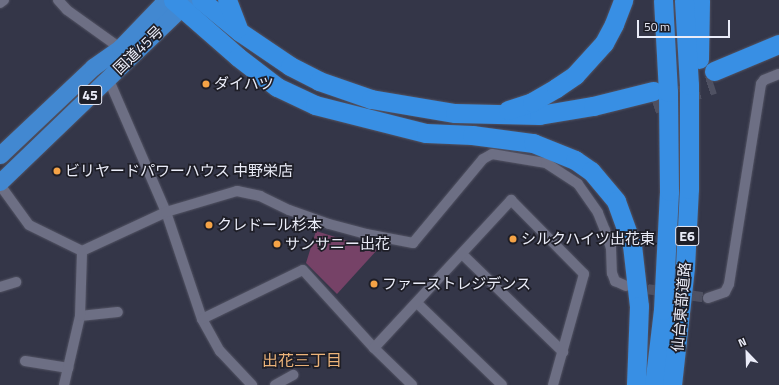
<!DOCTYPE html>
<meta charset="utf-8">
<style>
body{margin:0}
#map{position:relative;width:779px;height:385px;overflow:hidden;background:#343648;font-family:"Titillium Web","Noto Sans JP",sans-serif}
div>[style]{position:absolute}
.green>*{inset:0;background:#764267}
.minor-tunnel>*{height:10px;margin-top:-5px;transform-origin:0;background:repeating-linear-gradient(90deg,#4f5162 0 10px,transparent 0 15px)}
.motorway-tunnel>*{height:19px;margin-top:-9.5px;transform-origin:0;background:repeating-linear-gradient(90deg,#4f5162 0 19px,transparent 0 29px)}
.roads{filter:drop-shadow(0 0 1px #525363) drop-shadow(0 0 1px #525363)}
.minor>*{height:10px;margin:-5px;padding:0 5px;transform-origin:5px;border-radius:5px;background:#6d6f84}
.trunk>*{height:17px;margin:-8.5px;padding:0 8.5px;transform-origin:8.5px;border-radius:8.5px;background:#4288d1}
.motorway>*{height:19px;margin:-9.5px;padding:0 9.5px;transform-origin:9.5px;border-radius:9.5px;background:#388fe4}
.dots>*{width:11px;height:11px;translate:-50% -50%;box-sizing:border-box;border:2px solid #1e1e27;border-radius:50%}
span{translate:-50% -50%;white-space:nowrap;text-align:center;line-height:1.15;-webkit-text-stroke:3.5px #1e1e27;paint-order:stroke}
.shield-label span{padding:1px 3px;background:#1e1e27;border:1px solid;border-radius:3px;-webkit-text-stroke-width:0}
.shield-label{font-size:14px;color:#eaecf8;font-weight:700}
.street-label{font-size:15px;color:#eaecf8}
.poi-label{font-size:15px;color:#eaecf8}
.left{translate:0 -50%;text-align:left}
.neighbourhood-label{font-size:16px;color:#ecb379}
.north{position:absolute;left:727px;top:333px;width:40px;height:40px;-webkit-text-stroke:3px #1e1e27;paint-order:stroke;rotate:337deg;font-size:11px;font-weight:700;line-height:16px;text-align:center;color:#eaecf8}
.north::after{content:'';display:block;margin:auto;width:14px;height:18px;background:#eaecf8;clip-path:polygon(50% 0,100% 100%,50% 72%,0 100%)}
.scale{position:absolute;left:637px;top:20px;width:93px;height:18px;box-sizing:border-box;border:2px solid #eaecf8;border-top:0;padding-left:5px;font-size:12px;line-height:14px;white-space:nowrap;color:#eaecf8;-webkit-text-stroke:3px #1e1e27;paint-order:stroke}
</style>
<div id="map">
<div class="green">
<div style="clip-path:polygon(316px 231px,377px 250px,337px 294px,306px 263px)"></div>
</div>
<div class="minor-tunnel">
<div style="left:633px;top:287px;width:76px;rotate:8.3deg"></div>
</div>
<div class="motorway-tunnel">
<div style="left:653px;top:104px;width:64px;rotate:-18.2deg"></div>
</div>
<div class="roads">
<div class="minor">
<div style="left:58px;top:0;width:13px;rotate:48deg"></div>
<div style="left:67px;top:10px;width:65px;rotate:35.6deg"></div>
<div style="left:0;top:3px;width:5px;rotate:-37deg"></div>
<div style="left:108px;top:78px;width:146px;rotate:66.6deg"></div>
<div style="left:166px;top:212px;width:113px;rotate:71.4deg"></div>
<div style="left:202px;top:319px;width:37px;rotate:61deg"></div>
<div style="left:220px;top:351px;width:47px;rotate:46.7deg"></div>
<div style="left:0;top:185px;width:49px;rotate:54.1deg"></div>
<div style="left:29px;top:225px;width:59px;rotate:26.1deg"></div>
<div style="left:82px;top:251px;width:93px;rotate:-24.9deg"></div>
<div style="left:166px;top:212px;width:74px;rotate:-16.5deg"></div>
<div style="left:237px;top:191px;width:24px;rotate:12deg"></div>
<div style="left:260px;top:196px;width:32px;rotate:26deg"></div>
<div style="left:289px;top:210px;width:42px;rotate:19.3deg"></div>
<div style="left:329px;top:224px;width:38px;rotate:15deg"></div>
<div style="left:366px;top:234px;width:48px;rotate:10.8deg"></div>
<div style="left:413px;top:243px;width:109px;rotate:-50.2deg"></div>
<div style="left:483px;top:159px;width:10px;rotate:-29deg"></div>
<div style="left:492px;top:154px;width:55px;rotate:9.5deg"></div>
<div style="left:546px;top:163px;width:38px;rotate:33deg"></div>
<div style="left:578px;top:184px;width:35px;rotate:55deg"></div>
<div style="left:598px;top:213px;width:18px;rotate:68deg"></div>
<div style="left:605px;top:230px;width:19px;rotate:72deg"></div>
<div style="left:611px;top:248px;width:25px;rotate:88deg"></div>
<div style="left:612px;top:273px;width:9px;rotate:69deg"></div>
<div style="left:615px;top:281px;width:12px;rotate:24deg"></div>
<div style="left:462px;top:254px;width:141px;rotate:44.1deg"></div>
<div style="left:0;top:287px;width:17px;rotate:-17deg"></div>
<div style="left:708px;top:298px;width:18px;rotate:-19deg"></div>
<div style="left:725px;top:292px;width:9px;rotate:-63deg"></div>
<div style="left:729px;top:284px;width:203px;rotate:-80.9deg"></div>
<div style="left:761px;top:84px;width:5px;rotate:-53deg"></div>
<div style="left:764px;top:80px;width:16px;rotate:-22deg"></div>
<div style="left:417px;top:303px;width:118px;rotate:44deg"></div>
<div style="left:80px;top:316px;width:38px;rotate:-6deg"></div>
<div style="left:202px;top:319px;width:112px;rotate:-25.9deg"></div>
<div style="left:303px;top:270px;width:105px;rotate:47.7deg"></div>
<div style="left:374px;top:348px;width:53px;rotate:44.2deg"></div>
<div style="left:374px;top:348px;width:202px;rotate:-47.2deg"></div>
<div style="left:511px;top:200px;width:104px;rotate:45.4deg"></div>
<div style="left:584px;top:274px;width:115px;rotate:105.6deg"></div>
<div style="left:25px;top:361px;width:44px;rotate:9.2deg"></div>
<div style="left:64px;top:385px;width:71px;rotate:-76.9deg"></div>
<div style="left:80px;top:316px;width:65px;rotate:-88.2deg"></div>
<div style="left:275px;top:385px;width:21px;rotate:-29deg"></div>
</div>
<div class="trunk">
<div style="left:0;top:155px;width:128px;rotate:-43.4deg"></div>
<div style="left:93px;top:67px;width:33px;rotate:-35deg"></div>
<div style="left:120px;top:48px;width:66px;rotate:-46.2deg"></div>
<div style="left:0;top:182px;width:262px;rotate:-43.9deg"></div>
</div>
<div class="motorway">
<div style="left:173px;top:0;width:86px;rotate:41.2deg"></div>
<div style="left:238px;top:57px;width:49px;rotate:37.6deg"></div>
<div style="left:277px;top:87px;width:42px;rotate:25.3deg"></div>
<div style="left:315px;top:105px;width:114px;rotate:14.2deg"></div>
<div style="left:426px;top:133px;width:46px;rotate:2.5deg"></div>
<div style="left:472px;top:135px;width:62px;rotate:7.5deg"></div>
<div style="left:533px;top:143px;width:45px;rotate:22deg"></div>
<div style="left:575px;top:160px;width:19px;rotate:35deg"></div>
<div style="left:591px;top:171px;width:39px;rotate:50deg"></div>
<div style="left:616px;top:201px;width:47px;rotate:70deg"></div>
<div style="left:632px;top:245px;width:61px;rotate:83.5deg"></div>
<div style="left:639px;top:306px;width:79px;rotate:92.2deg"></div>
<div style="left:201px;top:0;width:50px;rotate:39.4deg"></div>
<div style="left:240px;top:32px;width:60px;rotate:34.2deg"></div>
<div style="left:290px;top:66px;width:33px;rotate:27deg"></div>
<div style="left:319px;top:81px;width:55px;rotate:19.1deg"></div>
<div style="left:371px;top:99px;width:85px;rotate:9.5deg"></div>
<div style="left:455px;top:113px;width:84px;rotate:1.4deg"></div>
<div style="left:539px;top:115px;width:55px;rotate:-9.5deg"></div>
<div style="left:593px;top:106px;width:62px;rotate:-14deg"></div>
<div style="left:227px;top:0;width:30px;rotate:69deg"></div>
<div style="left:699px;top:59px;width:59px;rotate:-89deg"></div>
<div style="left:714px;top:71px;width:70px;rotate:-22.6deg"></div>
<div style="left:508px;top:110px;width:25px;rotate:-18deg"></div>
<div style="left:532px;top:102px;width:28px;rotate:-30deg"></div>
<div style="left:556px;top:88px;width:23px;rotate:-34deg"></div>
<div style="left:575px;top:75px;width:43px;rotate:-47.8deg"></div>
<div style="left:604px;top:43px;width:21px;rotate:-62deg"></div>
<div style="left:614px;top:24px;width:26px;rotate:-69deg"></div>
<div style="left:654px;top:385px;width:76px;rotate:-83.2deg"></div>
<div style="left:663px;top:310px;width:119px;rotate:-87.1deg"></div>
<div style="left:669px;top:191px;width:99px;rotate:-90.6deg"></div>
<div style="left:668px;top:92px;width:92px;rotate:-93.1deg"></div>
<div style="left:672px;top:385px;width:119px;rotate:-83.7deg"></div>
<div style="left:685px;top:267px;width:78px;rotate:-87.1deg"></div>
<div style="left:689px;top:189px;width:104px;rotate:-90deg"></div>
<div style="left:689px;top:85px;width:85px;rotate:-93.4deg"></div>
</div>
</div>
<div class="dots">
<div style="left:206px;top:84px;background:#f5a346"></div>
<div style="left:57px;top:171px;background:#f5a346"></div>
<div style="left:209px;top:225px;background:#f5a346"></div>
<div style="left:513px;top:239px;background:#f5a346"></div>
<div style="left:277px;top:244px;background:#f5a346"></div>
<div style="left:374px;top:284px;background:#f5a346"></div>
</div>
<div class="shield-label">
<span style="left:90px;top:95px">45</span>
<span style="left:687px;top:236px">E6</span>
</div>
<div class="street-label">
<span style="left:138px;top:50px;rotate:-44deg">国道45号</span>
<span style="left:681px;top:307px;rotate:-85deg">仙台東部道路</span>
</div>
<div class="poi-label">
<span class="left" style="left:214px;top:84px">ダイハツ</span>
<span class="left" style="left:65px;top:171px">ビリヤードパワーハウス 中野栄店</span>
<span class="left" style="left:217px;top:225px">クレドール杉本</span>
<span class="left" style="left:521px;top:239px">シルクハイツ出花東</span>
<span class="left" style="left:285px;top:244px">サンサニー出花</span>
<span class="left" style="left:382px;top:284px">ファーストレジデンス</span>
</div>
<div class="neighbourhood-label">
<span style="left:302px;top:360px">出花三丁目</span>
</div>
<div class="north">N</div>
<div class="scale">50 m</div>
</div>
